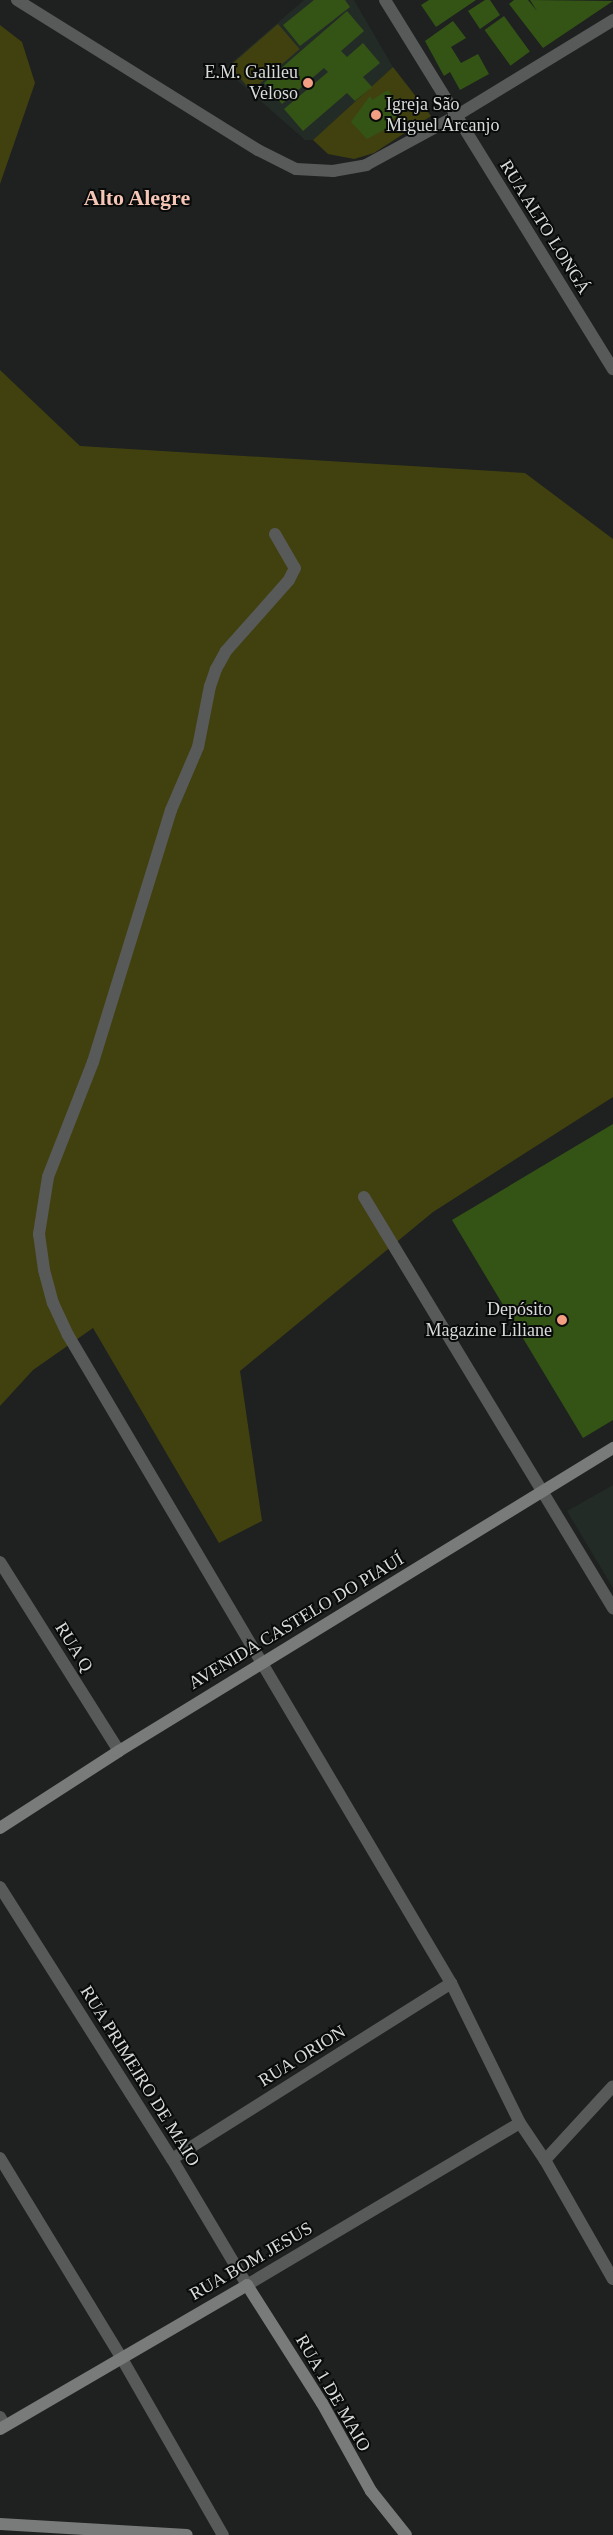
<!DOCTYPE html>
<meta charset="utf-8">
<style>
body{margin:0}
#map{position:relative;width:613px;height:2535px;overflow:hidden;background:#1e211f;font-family:Georgia,serif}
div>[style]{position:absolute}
.built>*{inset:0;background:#232b26}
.green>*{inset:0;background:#414110;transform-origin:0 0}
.building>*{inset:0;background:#345416;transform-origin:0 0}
.minor>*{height:12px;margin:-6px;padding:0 6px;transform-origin:6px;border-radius:6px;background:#585a5a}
.secondary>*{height:12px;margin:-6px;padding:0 6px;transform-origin:6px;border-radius:6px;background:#787b7a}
.dots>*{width:14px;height:14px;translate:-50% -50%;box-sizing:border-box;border:2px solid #090a0a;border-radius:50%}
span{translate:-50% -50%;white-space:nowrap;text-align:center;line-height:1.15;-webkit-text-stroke:4px #090a0a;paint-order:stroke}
.poi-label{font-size:18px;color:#d9dbda}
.right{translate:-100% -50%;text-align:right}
.left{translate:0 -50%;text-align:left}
.street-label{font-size:18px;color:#d9dbda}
.district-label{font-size:22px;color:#f5c5b5;font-weight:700}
</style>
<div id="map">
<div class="built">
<div style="clip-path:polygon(304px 0,354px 0,393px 67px,313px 140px,305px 140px,224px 69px)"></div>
<div style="clip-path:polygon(613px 1485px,613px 1588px,567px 1511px)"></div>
</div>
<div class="green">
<div style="left:278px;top:24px;width:33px;height:64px;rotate:49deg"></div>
<div style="clip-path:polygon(0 25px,22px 42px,35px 83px,0 184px)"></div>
<div style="clip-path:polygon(393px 67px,431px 116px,374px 153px,354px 159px,328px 154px,313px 140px)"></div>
<div style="clip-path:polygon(0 370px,80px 446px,525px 473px,613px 539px,613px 1097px,433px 1212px,240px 1371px,262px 1521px,219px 1543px,93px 1328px,33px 1370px,0 1406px)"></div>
</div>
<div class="building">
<div style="clip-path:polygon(314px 0,345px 0,350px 7px,300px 46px,283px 25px)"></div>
<div style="clip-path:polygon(429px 0,476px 0,436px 27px,421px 5px)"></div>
<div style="clip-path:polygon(485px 0,490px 0,500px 15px,480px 29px,468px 11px)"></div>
<div style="clip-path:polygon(514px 0,528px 0,537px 11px,530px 0,613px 1px,543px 48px,509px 4px)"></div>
<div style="clip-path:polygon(347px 11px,364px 31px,341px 51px,347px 57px,363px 43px,380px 63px,363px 77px,372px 87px,355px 101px,347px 93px,303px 131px,284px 109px,328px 72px,324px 68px,282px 104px,264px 83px)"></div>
<div style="left:504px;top:16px;width:44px;height:24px;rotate:54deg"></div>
<div style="clip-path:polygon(453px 21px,466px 38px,451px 47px,461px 63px,478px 54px,489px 74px,460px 90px,450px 72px,444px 76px,425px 41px)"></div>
<div style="clip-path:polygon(388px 90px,403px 109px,391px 121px,393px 125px,367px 139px,351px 122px,370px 96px,372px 100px)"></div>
<div style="clip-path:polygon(613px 1124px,613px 1420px,583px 1438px,452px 1220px)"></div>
</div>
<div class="minor">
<div style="left:17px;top:0;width:284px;rotate:31.9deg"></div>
<div style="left:258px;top:150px;width:42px;rotate:26.6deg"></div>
<div style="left:296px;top:169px;width:37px;rotate:3deg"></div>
<div style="left:333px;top:171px;width:34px;rotate:-10deg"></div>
<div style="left:366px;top:165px;width:102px;rotate:-28.6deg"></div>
<div style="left:456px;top:116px;width:184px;rotate:-31.4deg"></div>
<div style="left:385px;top:0;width:434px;rotate:58.3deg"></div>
<div style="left:275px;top:534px;width:39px;rotate:60deg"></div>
<div style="left:295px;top:568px;width:13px;rotate:117deg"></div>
<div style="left:289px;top:580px;width:95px;rotate:131.6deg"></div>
<div style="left:226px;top:651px;width:21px;rotate:119deg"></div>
<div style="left:216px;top:669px;width:18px;rotate:109deg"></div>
<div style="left:210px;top:686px;width:62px;rotate:101.1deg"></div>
<div style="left:198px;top:747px;width:69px;rotate:113.2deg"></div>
<div style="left:171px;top:810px;width:264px;rotate:107.2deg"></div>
<div style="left:93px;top:1062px;width:123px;rotate:111.4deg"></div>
<div style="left:48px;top:1177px;width:58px;rotate:99deg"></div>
<div style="left:39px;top:1234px;width:36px;rotate:82deg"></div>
<div style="left:44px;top:1270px;width:34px;rotate:75deg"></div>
<div style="left:53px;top:1303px;width:35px;rotate:65deg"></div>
<div style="left:68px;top:1335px;width:753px;rotate:59.41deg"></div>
<div style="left:451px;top:1983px;width:156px;rotate:63.8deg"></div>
<div style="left:520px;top:2123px;width:45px;rotate:56deg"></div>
<div style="left:545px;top:2160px;width:137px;rotate:60.3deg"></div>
<div style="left:364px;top:1197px;width:481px;rotate:58.8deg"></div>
<div style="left:0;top:1562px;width:223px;rotate:57.8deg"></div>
<div style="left:0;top:1887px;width:322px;rotate:57.7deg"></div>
<div style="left:172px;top:2159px;width:147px;rotate:59.2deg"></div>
<div style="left:247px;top:2285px;width:317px;rotate:-30.7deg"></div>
<div style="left:0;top:2158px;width:233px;rotate:58.7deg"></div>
<div style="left:121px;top:2357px;width:205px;rotate:60.2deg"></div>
<div style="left:172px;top:2159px;width:330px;rotate:-32.2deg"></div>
<div style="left:545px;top:2160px;width:100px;rotate:-47.4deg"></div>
<div style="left:0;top:2417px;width:10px;rotate:61deg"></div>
</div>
<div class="secondary">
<div style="left:0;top:1828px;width:142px;rotate:-32.9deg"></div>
<div style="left:119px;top:1751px;width:580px;rotate:-31.52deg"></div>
<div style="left:0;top:2429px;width:286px;rotate:-30.2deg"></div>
<div style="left:247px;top:2285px;width:140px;rotate:57.6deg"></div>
<div style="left:322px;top:2403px;width:101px;rotate:60.9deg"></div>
<div style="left:371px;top:2491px;width:56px;rotate:51.5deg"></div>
<div style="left:0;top:2524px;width:187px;rotate:3.4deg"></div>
</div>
<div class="dots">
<div style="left:308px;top:83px;background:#f39f84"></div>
<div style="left:376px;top:115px;background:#f39f84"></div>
<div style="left:562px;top:1320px;background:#f39f84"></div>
</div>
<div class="poi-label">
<span class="right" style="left:298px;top:83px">E.M. Galileu<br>Veloso</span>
<span class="left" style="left:386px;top:115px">Igreja São<br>Miguel Arcanjo</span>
<span class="right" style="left:552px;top:1320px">Depósito<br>Magazine Liliane</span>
</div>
<div class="street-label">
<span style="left:545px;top:227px;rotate:58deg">RUA ALTO LONGÁ</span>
<span style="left:296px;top:1621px;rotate:-31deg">AVENIDA CASTELO DO PIAUÍ</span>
<span style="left:74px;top:1647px;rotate:58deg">RUA Q</span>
<span style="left:302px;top:2056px;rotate:-32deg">RUA ORION</span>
<span style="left:140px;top:2076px;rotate:58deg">RUA PRIMEIRO DE MAIO</span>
<span style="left:251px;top:2261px;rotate:-30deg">RUA BOM JESUS</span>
<span style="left:333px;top:2393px;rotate:60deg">RUA 1 DE MAIO</span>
</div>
<div class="district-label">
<span style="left:137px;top:198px">Alto Alegre</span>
</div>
</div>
